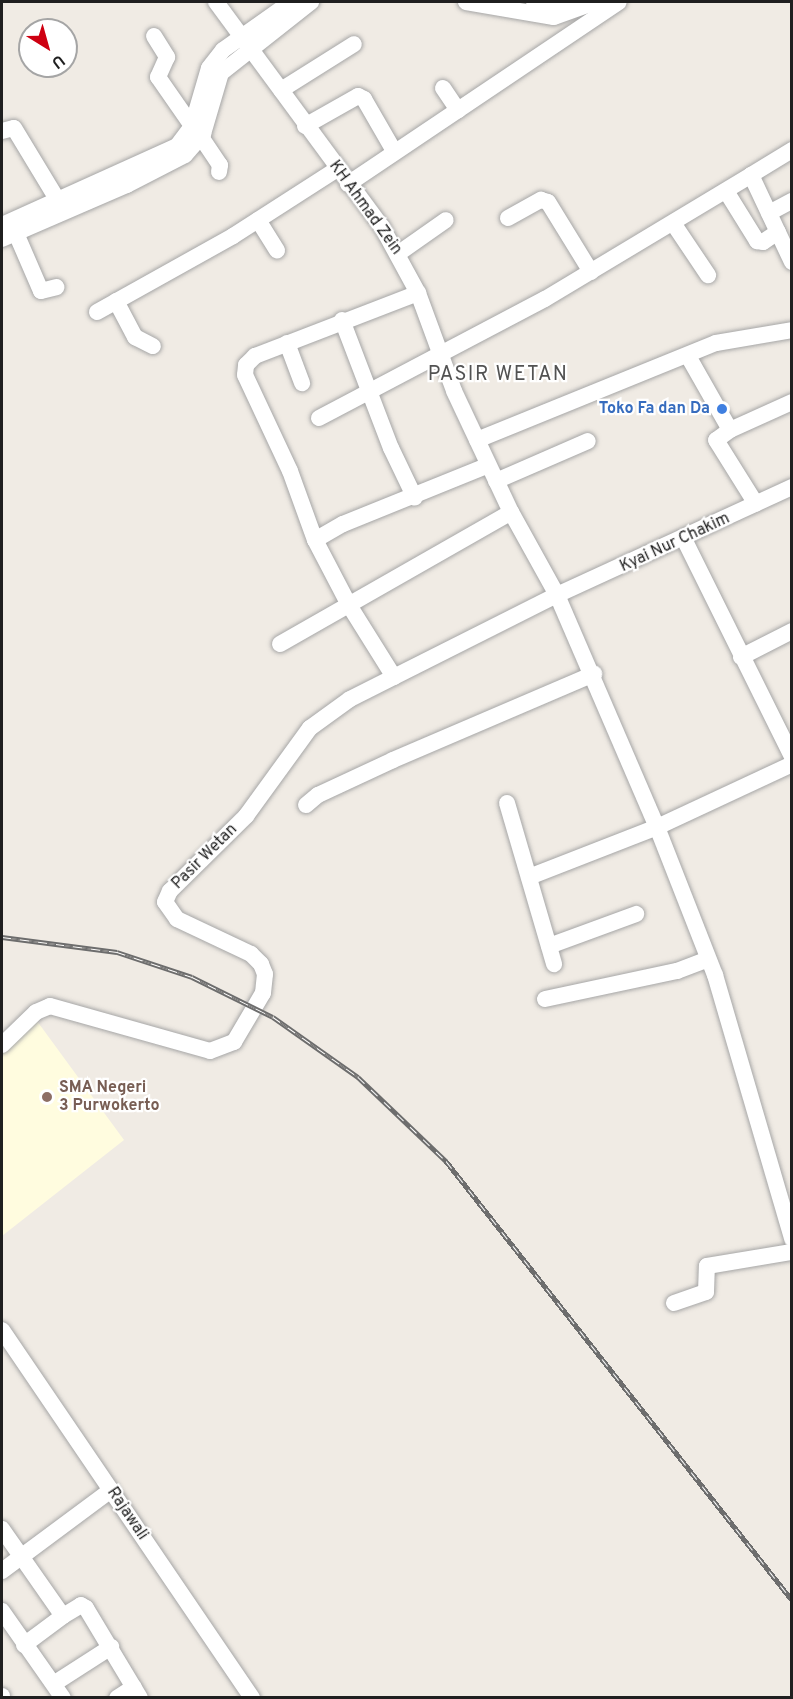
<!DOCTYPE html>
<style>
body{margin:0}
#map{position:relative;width:793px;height:1699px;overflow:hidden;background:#f0ebe4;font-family:Overpass,sans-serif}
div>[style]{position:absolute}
.education>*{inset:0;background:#fffcdf}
.roads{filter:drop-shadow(0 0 2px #a6a6a6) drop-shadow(0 0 2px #a6a6a6)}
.minor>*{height:16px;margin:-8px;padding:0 8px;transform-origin:8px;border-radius:8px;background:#fff}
.rail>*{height:5px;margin-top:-2.5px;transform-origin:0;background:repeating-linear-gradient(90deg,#fff 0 9px,#6d6d6d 0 18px);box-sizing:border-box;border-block:2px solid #6d6d6d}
.dots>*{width:16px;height:16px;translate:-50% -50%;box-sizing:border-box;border:3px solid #fff;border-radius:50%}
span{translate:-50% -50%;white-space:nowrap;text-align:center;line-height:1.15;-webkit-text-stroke:4.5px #fff;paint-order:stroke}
.street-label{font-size:16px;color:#1f1f1f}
.shop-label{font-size:16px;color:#366cbe;font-weight:700}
.right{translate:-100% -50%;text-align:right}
.education-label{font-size:16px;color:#785e54;font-weight:700}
.left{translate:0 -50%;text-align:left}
.quarter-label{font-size:20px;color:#525252;letter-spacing:1.5px}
.frame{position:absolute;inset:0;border:3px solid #1f1f1f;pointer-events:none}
.north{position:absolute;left:18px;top:18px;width:60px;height:60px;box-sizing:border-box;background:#fff;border:2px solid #a5a5a5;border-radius:50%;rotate:143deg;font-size:16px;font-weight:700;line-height:24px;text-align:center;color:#1f1f1f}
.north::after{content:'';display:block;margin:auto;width:21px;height:27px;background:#ce0011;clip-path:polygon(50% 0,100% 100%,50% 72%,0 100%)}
</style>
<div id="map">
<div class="education">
<div style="clip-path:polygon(37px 1021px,124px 1140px,2px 1236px,2px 1054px)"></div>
</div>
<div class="roads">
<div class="minor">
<div style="left:216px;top:2px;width:280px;rotate:53.6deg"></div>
<div style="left:382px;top:227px;width:75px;rotate:61.4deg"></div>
<div style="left:418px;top:293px;width:104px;rotate:69.8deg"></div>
<div style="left:454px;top:391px;width:134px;rotate:64.8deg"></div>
<div style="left:511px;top:512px;width:95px;rotate:61deg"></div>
<div style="left:557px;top:595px;width:253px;rotate:66.7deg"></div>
<div style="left:657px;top:827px;width:159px;rotate:68.6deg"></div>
<div style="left:715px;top:975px;width:275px;rotate:73.7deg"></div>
<div style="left:466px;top:2px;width:89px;rotate:9.7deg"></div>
<div style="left:554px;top:17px;width:45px;rotate:-19.7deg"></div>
<div style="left:534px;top:2px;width:13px;rotate:13deg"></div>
<div style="left:547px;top:5px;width:26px;rotate:-7deg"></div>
<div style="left:154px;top:36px;width:25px;rotate:58deg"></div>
<div style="left:167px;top:57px;width:22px;rotate:114deg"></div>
<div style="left:158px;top:77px;width:60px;rotate:55.2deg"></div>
<div style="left:443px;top:88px;width:27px;rotate:56deg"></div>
<div style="left:281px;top:90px;width:86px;rotate:-32.2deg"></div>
<div style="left:305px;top:126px;width:61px;rotate:-29.5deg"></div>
<div style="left:358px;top:96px;width:7px;rotate:27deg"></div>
<div style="left:364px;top:99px;width:60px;rotate:60deg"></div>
<div style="left:2px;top:131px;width:12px;rotate:-14deg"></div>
<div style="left:14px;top:128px;width:83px;rotate:58.8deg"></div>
<div style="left:201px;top:137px;width:34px;rotate:56deg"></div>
<div style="left:220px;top:165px;width:7px;rotate:98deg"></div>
<div style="left:751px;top:175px;width:48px;rotate:-31.4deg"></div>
<div style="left:348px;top:184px;width:326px;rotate:-33.9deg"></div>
<div style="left:726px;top:191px;width:59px;rotate:58.2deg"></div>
<div style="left:757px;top:241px;width:6px;rotate:9deg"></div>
<div style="left:763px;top:242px;width:18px;rotate:-34deg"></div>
<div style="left:769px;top:213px;width:26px;rotate:-28deg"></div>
<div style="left:508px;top:218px;width:38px;rotate:-29deg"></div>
<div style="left:541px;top:200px;width:7px;rotate:16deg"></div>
<div style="left:548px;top:202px;width:82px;rotate:58.4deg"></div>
<div style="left:258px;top:220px;width:36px;rotate:58deg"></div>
<div style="left:673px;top:223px;width:63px;rotate:56.1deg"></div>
<div style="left:12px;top:224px;width:73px;rotate:66.6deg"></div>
<div style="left:41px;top:291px;width:16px;rotate:-14deg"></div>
<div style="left:2px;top:225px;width:192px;rotate:-24.3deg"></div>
<div style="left:177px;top:146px;width:25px;rotate:-53deg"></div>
<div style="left:192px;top:126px;width:60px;rotate:-73.7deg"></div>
<div style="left:209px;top:68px;width:23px;rotate:-52deg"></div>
<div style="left:223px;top:50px;width:83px;rotate:-35.2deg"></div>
<div style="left:2px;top:239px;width:136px;rotate:-23.4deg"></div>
<div style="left:127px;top:185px;width:65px;rotate:-27.3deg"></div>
<div style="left:185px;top:155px;width:28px;rotate:-49deg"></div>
<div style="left:203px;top:134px;width:64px;rotate:-73.6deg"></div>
<div style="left:221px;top:73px;width:115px;rotate:-38.3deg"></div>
<div style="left:399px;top:253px;width:57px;rotate:-35.1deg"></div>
<div style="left:116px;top:301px;width:41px;rotate:62.2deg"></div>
<div style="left:135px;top:337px;width:20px;rotate:27deg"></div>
<div style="left:97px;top:312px;width:156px;rotate:-29.2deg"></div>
<div style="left:233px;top:236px;width:122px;rotate:-32.7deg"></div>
<div style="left:342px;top:320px;width:137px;rotate:69.1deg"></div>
<div style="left:391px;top:448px;width:55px;rotate:64.4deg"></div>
<div style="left:287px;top:343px;width:43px;rotate:69.4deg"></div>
<div style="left:688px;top:356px;width:85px;rotate:60.4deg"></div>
<div style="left:730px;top:430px;width:17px;rotate:144deg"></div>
<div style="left:716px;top:440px;width:75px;rotate:58deg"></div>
<div style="left:319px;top:418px;width:255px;rotate:-27.8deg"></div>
<div style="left:545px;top:299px;width:240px;rotate:-31deg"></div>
<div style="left:751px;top:175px;width:96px;rotate:64.8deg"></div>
<div style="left:730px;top:430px;width:68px;rotate:-24.3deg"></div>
<div style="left:477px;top:440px;width:258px;rotate:-22.1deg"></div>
<div style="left:716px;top:343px;width:77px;rotate:-9.7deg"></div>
<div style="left:496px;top:481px;width:100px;rotate:-23.5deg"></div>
<div style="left:684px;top:539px;width:243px;rotate:63.6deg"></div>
<div style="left:315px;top:540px;width:32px;rotate:-30deg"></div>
<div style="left:343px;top:524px;width:157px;rotate:-22deg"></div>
<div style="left:280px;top:644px;width:266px;rotate:-29.7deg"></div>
<div style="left:741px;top:657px;width:57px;rotate:-27deg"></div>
<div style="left:394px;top:677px;width:85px;rotate:-122deg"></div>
<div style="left:349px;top:605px;width:73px;rotate:-117.6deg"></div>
<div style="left:315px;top:540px;width:73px;rotate:-109.9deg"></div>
<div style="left:290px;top:471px;width:106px;rotate:-115.1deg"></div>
<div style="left:245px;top:375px;width:10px;rotate:-84deg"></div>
<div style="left:246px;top:365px;width:13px;rotate:-45deg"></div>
<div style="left:255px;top:356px;width:175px;rotate:-21.1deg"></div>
<div style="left:507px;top:803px;width:168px;rotate:73.7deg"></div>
<div style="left:306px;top:805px;width:16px;rotate:-40deg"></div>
<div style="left:318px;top:795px;width:83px;rotate:-25deg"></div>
<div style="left:393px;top:760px;width:219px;rotate:-23.2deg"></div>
<div style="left:529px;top:877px;width:137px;rotate:-21.3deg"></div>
<div style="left:657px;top:827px;width:149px;rotate:-25deg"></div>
<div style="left:549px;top:946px;width:93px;rotate:-20.2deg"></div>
<div style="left:545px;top:999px;width:135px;rotate:-12deg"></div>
<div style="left:677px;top:971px;width:33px;rotate:-21deg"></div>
<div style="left:2px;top:1045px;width:47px;rotate:-44.1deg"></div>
<div style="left:36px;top:1012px;width:15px;rotate:-23deg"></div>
<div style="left:50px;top:1006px;width:166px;rotate:15.7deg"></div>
<div style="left:210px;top:1051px;width:26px;rotate:-21deg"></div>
<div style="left:234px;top:1042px;width:57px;rotate:-59.4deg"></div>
<div style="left:263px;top:993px;width:19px;rotate:-84deg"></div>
<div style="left:265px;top:974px;width:11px;rotate:-112deg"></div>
<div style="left:261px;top:964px;width:14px;rotate:-135deg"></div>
<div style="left:251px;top:954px;width:82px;rotate:-154.7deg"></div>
<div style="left:177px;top:919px;width:21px;rotate:-125deg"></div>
<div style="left:165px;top:902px;width:12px;rotate:-66deg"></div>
<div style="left:170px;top:891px;width:107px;rotate:-44.6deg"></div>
<div style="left:246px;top:816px;width:109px;rotate:-54deg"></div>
<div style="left:310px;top:728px;width:49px;rotate:-35.9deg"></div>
<div style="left:350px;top:699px;width:232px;rotate:-26.7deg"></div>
<div style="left:557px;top:595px;width:259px;rotate:-24.7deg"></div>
<div style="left:674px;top:1303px;width:34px;rotate:-19deg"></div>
<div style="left:706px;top:1292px;width:26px;rotate:-88deg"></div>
<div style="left:707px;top:1266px;width:86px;rotate:-9.4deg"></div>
<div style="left:2px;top:1330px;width:445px;rotate:55.8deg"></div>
<div style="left:2px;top:1529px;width:106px;rotate:55deg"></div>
<div style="left:63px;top:1616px;width:21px;rotate:-31deg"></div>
<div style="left:81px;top:1605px;width:6px;rotate:31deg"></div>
<div style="left:86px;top:1608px;width:105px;rotate:59deg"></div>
<div style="left:2px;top:1571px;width:136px;rotate:-36.6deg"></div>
<div style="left:2px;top:1611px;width:106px;rotate:55deg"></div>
<div style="left:24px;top:1645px;width:49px;rotate:-36.6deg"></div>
<div style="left:55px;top:1683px;width:67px;rotate:-32.7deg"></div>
<div style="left:2px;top:1696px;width:2px;rotate:90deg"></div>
<div style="left:117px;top:1698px;width:20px;rotate:-33deg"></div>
</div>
</div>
<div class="rail">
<div style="left:2px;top:937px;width:116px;rotate:7.4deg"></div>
<div style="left:117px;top:952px;width:79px;rotate:18.4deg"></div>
<div style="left:192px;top:977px;width:90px;rotate:26.3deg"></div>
<div style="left:273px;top:1017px;width:104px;rotate:35.2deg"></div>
<div style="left:358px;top:1077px;width:122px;rotate:43.7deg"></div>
<div style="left:446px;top:1161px;width:559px;rotate:51.76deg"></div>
</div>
<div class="dots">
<div style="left:722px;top:409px;background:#3f7fe0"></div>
<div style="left:47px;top:1097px;background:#8d6e63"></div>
</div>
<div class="street-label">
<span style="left:365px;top:208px;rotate:54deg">KH Ahmad Zein</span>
<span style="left:675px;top:543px;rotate:-25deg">Kyai Nur Chakim</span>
<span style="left:205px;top:857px;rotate:-45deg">Pasir Wetan</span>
<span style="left:127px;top:1514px;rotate:56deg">Rajawali</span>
</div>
<div class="shop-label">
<span class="right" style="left:710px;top:409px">Toko Fa dan Da</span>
</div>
<div class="education-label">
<span class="left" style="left:59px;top:1097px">SMA Negeri<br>3 Purwokerto</span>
</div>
<div class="quarter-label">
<span style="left:498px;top:375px">PASIR WETAN</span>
</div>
<div class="frame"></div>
<div class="north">U</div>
</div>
